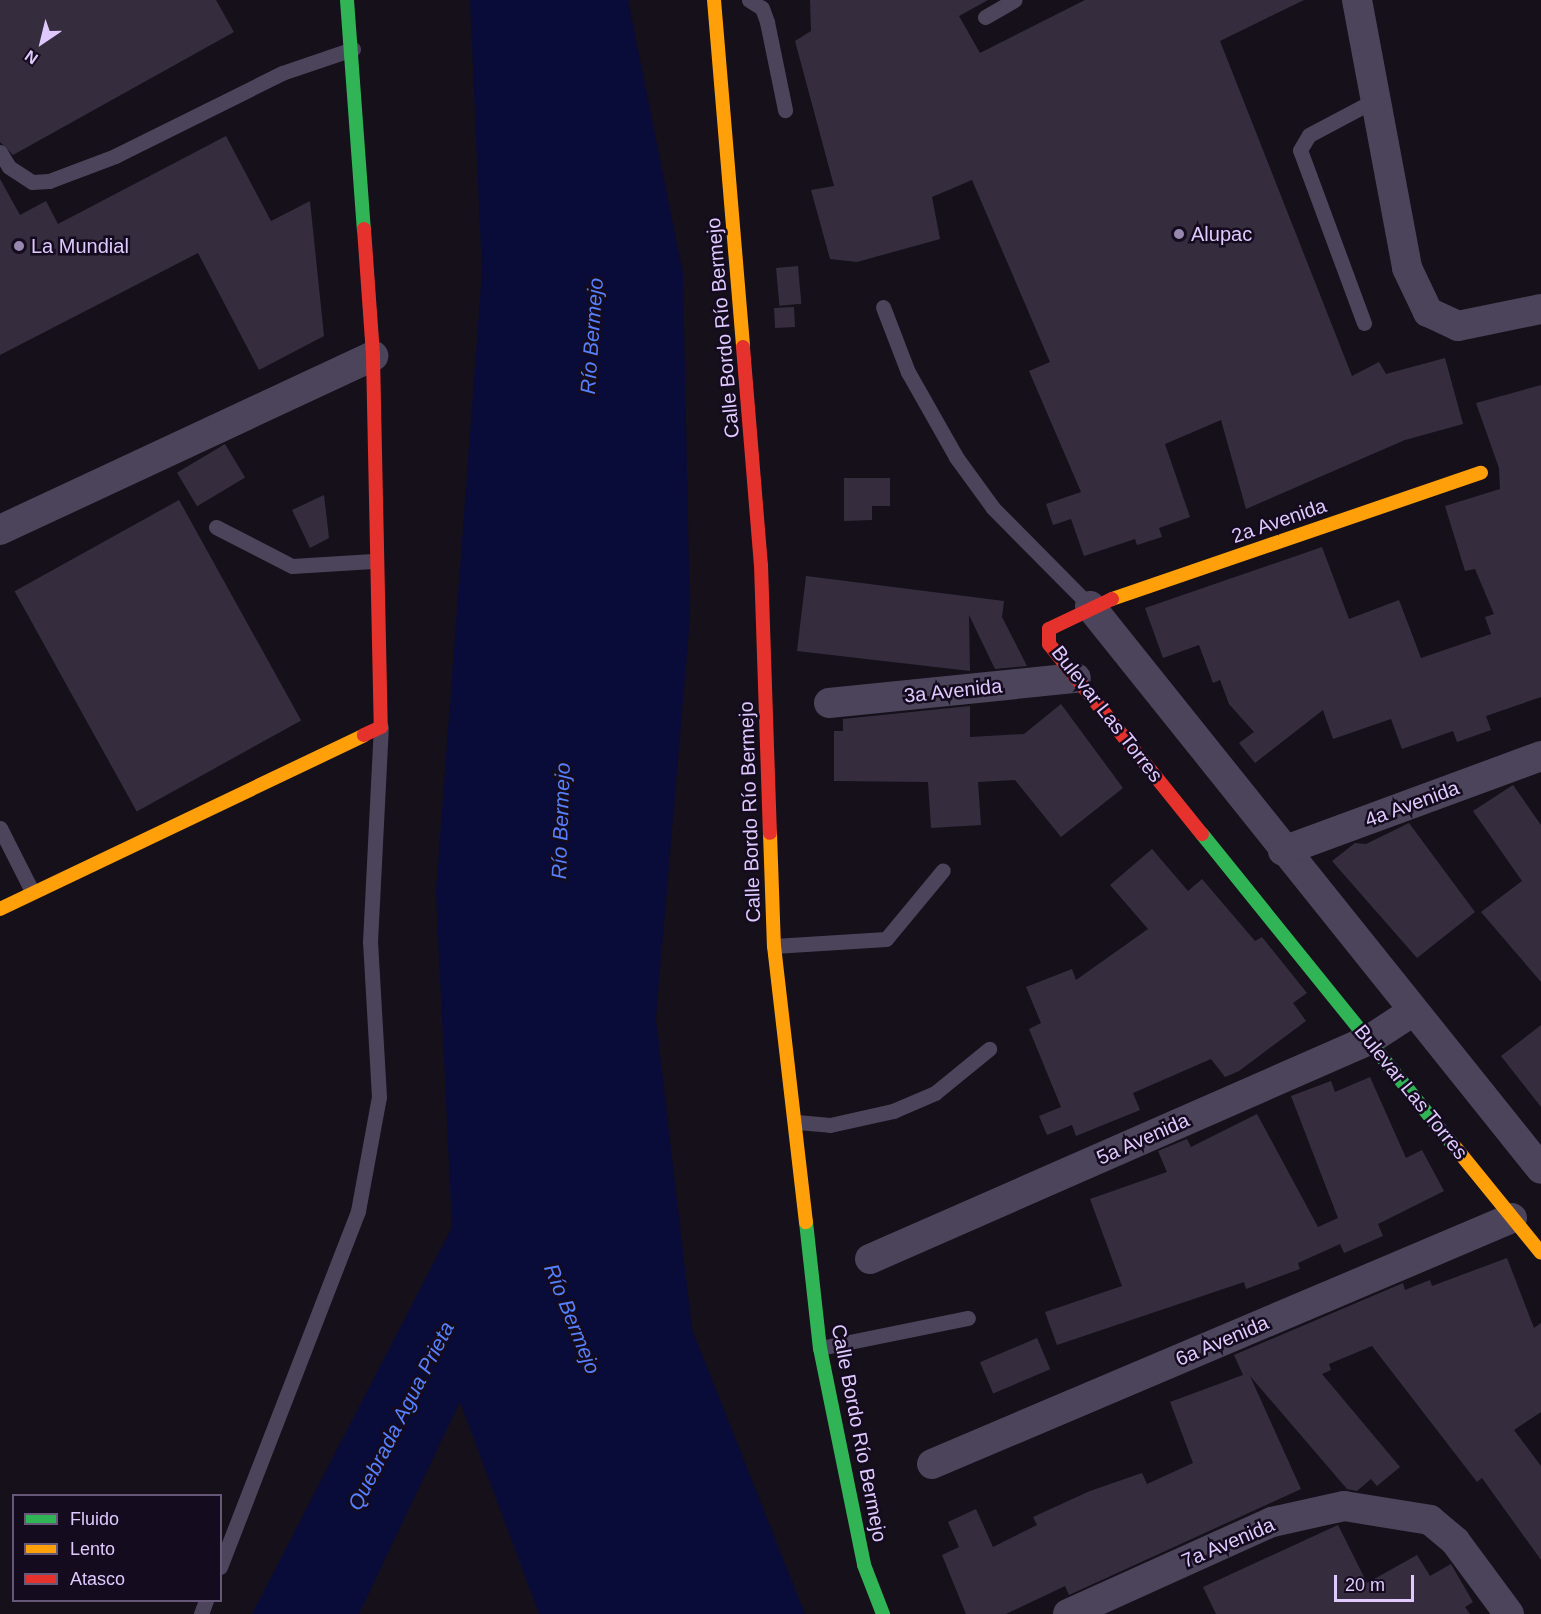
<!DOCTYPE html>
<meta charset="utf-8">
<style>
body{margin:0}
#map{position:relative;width:1541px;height:1614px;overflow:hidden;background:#15101a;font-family:Arial,sans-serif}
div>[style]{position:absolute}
.water>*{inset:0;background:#090c38}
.building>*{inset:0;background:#352d3e;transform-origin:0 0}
.lane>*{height:15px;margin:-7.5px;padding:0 7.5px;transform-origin:7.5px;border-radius:7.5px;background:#4c445b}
.street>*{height:30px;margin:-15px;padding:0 15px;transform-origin:15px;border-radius:15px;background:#4c445b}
.fast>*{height:14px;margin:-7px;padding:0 7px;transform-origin:7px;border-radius:7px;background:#30b455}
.slow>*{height:14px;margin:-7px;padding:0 7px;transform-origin:7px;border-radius:7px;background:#ff9f0a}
.jam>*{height:14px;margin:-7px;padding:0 7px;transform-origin:7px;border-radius:7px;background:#e5322d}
.dots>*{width:16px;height:16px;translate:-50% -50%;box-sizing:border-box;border:3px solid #140c1e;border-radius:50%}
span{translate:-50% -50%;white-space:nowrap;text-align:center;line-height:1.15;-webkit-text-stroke:5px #140c1e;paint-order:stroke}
.poi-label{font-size:20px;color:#dfc9ff}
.left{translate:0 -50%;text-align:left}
.street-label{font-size:20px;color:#dfc9ff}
.water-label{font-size:21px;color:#5780ff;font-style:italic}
.legend{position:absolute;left:12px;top:1494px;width:210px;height:108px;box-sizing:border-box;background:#140c1e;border:2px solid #655878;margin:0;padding:8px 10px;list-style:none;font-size:18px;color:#dfc9ff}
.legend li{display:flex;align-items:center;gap:12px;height:30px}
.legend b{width:30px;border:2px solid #655878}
.north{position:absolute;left:12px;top:12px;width:60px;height:60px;-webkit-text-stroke:4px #140c1e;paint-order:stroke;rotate:215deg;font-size:16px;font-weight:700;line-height:24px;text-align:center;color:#dfc9ff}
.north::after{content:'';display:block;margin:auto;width:21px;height:27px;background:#dfc9ff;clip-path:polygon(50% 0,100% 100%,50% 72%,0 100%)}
.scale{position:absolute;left:1334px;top:1575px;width:80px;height:27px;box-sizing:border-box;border:3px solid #dfc9ff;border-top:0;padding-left:8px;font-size:18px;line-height:21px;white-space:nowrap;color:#dfc9ff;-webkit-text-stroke:4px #140c1e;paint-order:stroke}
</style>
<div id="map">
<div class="water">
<div style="clip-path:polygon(470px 0,628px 0,683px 273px,690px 618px,656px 1019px,692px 1329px,805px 1614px,539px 1614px,460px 1402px,359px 1614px,252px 1614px,452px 1227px,436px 892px,482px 272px)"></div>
</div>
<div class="building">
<div style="clip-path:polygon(0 0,216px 0,234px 32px,13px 155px,0 142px)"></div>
<div style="clip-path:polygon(810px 0,988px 0,959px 16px,980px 53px,1085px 0,1304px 0,1220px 41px,1352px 376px,1379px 362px,1386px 374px,1445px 358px,1463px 424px,1405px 440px,1246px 509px,1221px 420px,1165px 444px,1190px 517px,1159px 528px,1162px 537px,1137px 545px,1135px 539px,1084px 556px,1071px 519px,1053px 525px,1046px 504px,1081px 492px,1029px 371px,1050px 362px,972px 180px,932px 197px,940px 239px,857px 262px,830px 259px,811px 190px,834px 186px,795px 41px,811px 31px)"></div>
<div style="clip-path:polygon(226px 136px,271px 221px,310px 201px,324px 336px,259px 370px,198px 253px,0 355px,0 179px,20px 215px,46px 201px,58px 224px)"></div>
<div style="left:798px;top:266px;width:38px;height:22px;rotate:85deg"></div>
<div style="left:794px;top:307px;width:20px;height:20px;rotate:87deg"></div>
<div style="clip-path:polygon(1541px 385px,1541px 697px,1486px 716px,1491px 730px,1457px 742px,1453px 731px,1402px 749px,1391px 719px,1333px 739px,1323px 710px,1255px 763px,1239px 743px,1254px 732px,1229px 704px,1220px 680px,1213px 683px,1199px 645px,1163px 658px,1145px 608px,1322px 547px,1349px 619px,1399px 600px,1421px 658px,1491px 634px,1485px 617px,1494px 614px,1475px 569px,1465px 571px,1445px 506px,1500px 489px,1499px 468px,1476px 403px)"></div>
<div style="left:225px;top:444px;width:39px;height:56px;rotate:59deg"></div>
<div style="clip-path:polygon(844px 478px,890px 478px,890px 506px,872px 506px,872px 520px,844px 521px)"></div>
<div style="clip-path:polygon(324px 495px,329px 538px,310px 548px,292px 510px)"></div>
<div style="left:179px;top:500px;width:252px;height:188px;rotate:61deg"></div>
<div style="clip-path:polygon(806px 576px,1004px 601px,1002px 617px,1027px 666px,995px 669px,969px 615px,970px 671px,797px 651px)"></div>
<div style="clip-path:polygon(1061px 704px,1123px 788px,1061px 837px,1015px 780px,978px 782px,981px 825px,931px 828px,928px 782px,834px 781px,834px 731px,843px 731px,843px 719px,970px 706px,970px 737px,1024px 734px)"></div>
<div style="clip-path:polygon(1513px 785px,1541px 825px,1541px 982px,1481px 912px,1522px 881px,1473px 811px)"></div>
<div style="clip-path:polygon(1409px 823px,1475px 912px,1417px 958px,1332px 861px,1355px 843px,1366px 844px)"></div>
<div style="clip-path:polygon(1152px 849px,1188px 891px,1202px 879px,1255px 941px,1262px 937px,1307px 993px,1293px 1003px,1306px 1021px,1239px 1071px,1225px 1077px,1211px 1059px,1133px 1093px,1140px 1110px,1076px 1136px,1072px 1125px,1047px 1135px,1039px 1116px,1061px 1107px,1029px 1029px,1041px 1023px,1026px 987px,1072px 969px,1076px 980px,1148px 929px,1110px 885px)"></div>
<div style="clip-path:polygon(1541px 1025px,1541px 1107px,1501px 1056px)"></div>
<div style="clip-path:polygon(1370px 1077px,1406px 1158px,1422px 1150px,1444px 1191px,1378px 1224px,1383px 1236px,1344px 1253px,1340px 1244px,1298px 1263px,1300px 1269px,1246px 1289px,1244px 1282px,1057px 1345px,1045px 1312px,1122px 1286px,1090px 1199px,1167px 1172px,1158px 1151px,1187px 1139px,1191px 1147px,1257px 1114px,1318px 1227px,1338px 1218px,1291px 1096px,1331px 1081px,1335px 1092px)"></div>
<div style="clip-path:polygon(1507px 1258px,1534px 1328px,1541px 1323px,1541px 1412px,1514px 1430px,1541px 1466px,1541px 1560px,1482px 1478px,1477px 1482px,1372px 1346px,1329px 1364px,1331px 1370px,1322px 1374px,1400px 1467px,1377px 1486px,1371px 1479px,1357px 1491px,1347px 1489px,1250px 1376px,1301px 1489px,1069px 1595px,1065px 1586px,1006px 1614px,966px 1614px,942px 1555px,959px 1547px,948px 1522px,976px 1509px,993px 1547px,1037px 1525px,1033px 1517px,1090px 1491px,1142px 1473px,1147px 1484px,1193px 1463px,1170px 1402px,1243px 1375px,1234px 1355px,1403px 1283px,1405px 1290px,1430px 1280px,1432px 1286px)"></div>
<div style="left:1037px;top:1338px;width:34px;height:62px;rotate:67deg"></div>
<div style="clip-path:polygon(1338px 1525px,1367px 1583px,1417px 1555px,1430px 1576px,1451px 1564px,1473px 1602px,1465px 1607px,1470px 1614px,1216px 1614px,1203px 1587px)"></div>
</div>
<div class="lane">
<div style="left:749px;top:0;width:15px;rotate:32deg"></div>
<div style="left:762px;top:8px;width:15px;rotate:70deg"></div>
<div style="left:767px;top:22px;width:90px;rotate:78.4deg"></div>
<div style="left:985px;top:17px;width:34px;rotate:-30deg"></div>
<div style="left:0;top:152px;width:17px;rotate:59deg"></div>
<div style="left:9px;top:167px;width:27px;rotate:33deg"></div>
<div style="left:32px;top:182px;width:17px;rotate:-3deg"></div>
<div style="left:49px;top:181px;width:71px;rotate:-20.7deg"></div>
<div style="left:115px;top:156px;width:186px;rotate:-26.4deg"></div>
<div style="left:282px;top:73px;width:75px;rotate:-18.7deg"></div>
<div style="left:883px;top:307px;width:70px;rotate:69deg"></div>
<div style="left:908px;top:372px;width:98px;rotate:60.5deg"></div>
<div style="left:956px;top:457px;width:63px;rotate:54deg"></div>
<div style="left:993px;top:508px;width:138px;rotate:45.3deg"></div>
<div style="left:1364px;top:323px;width:184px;rotate:-110.3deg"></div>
<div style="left:1300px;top:150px;width:17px;rotate:-59deg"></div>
<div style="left:1309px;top:135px;width:77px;rotate:-27.9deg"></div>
<div style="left:216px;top:527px;width:85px;rotate:27.2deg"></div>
<div style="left:292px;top:566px;width:81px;rotate:-3.5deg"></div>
<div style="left:0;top:828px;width:71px;rotate:63.1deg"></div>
<div style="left:774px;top:946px;width:112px;rotate:-3.6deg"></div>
<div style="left:886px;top:939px;width:89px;rotate:-50.4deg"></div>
<div style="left:797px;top:1122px;width:33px;rotate:5deg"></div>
<div style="left:830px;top:1125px;width:65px;rotate:-12.5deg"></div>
<div style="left:893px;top:1111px;width:46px;rotate:-23.2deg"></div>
<div style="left:935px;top:1093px;width:70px;rotate:-39.2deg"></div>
<div style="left:820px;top:1348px;width:151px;rotate:-11.5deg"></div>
<div style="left:220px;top:1567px;width:382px;rotate:-68.8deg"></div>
<div style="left:358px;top:1211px;width:116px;rotate:-79.6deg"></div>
<div style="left:379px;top:1097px;width:155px;rotate:-93.3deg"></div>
<div style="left:370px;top:942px;width:215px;rotate:-87.1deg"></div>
<div style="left:201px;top:1614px;width:15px;rotate:-70deg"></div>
</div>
<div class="street">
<div style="left:1357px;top:0;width:273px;rotate:79.4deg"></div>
<div style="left:1407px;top:268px;width:49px;rotate:64.5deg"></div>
<div style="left:1428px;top:312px;width:33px;rotate:25deg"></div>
<div style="left:1458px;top:326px;width:85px;rotate:-11.6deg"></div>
<div style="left:0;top:530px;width:412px;rotate:-25deg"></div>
<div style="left:1090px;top:606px;width:721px;rotate:51.3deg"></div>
<div style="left:829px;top:703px;width:248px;rotate:-5.8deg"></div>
<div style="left:1283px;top:851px;width:275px;rotate:-20.2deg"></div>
<div style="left:870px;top:1259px;width:545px;rotate:-23.7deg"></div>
<div style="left:1369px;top:1040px;width:51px;rotate:-33.1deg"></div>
<div style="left:932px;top:1464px;width:630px;rotate:-22.98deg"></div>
<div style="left:1068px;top:1614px;width:224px;rotate:-24.3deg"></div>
<div style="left:1272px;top:1522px;width:74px;rotate:-12.5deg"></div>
<div style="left:1344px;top:1506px;width:87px;rotate:9.2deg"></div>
<div style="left:1430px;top:1520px;width:33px;rotate:40deg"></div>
<div style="left:1455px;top:1541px;width:91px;rotate:53.5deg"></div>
</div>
<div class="fast">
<div style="left:347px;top:0;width:230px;rotate:85.8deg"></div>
<div style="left:1202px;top:834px;width:402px;rotate:51.1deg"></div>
<div style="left:806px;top:1222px;width:127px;rotate:83.7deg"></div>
<div style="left:820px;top:1348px;width:221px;rotate:78.5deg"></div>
<div style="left:864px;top:1565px;width:53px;rotate:68.8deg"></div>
</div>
<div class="slow">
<div style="left:714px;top:0;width:348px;rotate:85.2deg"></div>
<div style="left:1112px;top:599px;width:390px;rotate:-18.9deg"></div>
<div style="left:770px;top:833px;width:113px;rotate:88deg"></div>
<div style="left:774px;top:946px;width:278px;rotate:83.4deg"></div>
<div style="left:0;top:909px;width:403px;rotate:-25.5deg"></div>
<div style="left:1455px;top:1147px;width:136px;rotate:50.9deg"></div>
</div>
<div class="jam">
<div style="left:364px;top:229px;width:127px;rotate:85.9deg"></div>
<div style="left:373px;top:356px;width:371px;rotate:88.8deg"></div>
<div style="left:381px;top:727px;width:19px;rotate:155deg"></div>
<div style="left:743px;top:347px;width:219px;rotate:85.3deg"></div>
<div style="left:761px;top:565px;width:268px;rotate:88.1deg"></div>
<div style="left:1112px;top:599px;width:70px;rotate:154.5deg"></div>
<div style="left:1049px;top:629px;width:15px;rotate:90deg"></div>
<div style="left:1049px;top:644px;width:244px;rotate:51.2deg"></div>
</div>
<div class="dots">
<div style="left:1179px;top:234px;background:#9888af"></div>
<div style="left:19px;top:246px;background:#9888af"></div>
</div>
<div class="poi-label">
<span class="left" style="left:1191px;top:234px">Alupac</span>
<span class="left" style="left:31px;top:246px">La Mundial</span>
</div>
<div class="street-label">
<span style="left:723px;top:328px;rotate:-95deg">Calle Bordo Río Bermejo</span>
<span style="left:1279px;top:521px;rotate:-19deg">2a Avenida</span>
<span style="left:953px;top:691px;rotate:-6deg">3a Avenida</span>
<span style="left:1107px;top:714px;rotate:52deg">Bulevar Las Torres</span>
<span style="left:1412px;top:804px;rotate:-20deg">4a Avenida</span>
<span style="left:750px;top:812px;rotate:-92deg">Calle Bordo Río Bermejo</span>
<span style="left:1411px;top:1092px;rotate:51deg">Bulevar Las Torres</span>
<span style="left:1143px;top:1139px;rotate:-24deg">5a Avenida</span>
<span style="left:1222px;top:1341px;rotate:-23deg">6a Avenida</span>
<span style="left:859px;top:1433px;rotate:79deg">Calle Bordo Río Bermejo</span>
<span style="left:1228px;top:1543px;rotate:-23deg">7a Avenida</span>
</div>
<div class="water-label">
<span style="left:592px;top:336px;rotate:-86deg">Río Bermejo</span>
<span style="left:561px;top:821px;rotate:-88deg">Río Bermejo</span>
<span style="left:572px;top:1319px;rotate:68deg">Río Bermejo</span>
<span style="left:401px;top:1416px;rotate:-63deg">Quebrada Agua Prieta</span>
</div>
<ul class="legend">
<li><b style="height:8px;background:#30b455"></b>Fluido</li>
<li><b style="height:8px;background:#ff9f0a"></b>Lento</li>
<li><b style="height:8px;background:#e5322d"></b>Atasco</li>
</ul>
<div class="north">N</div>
<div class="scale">20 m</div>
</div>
